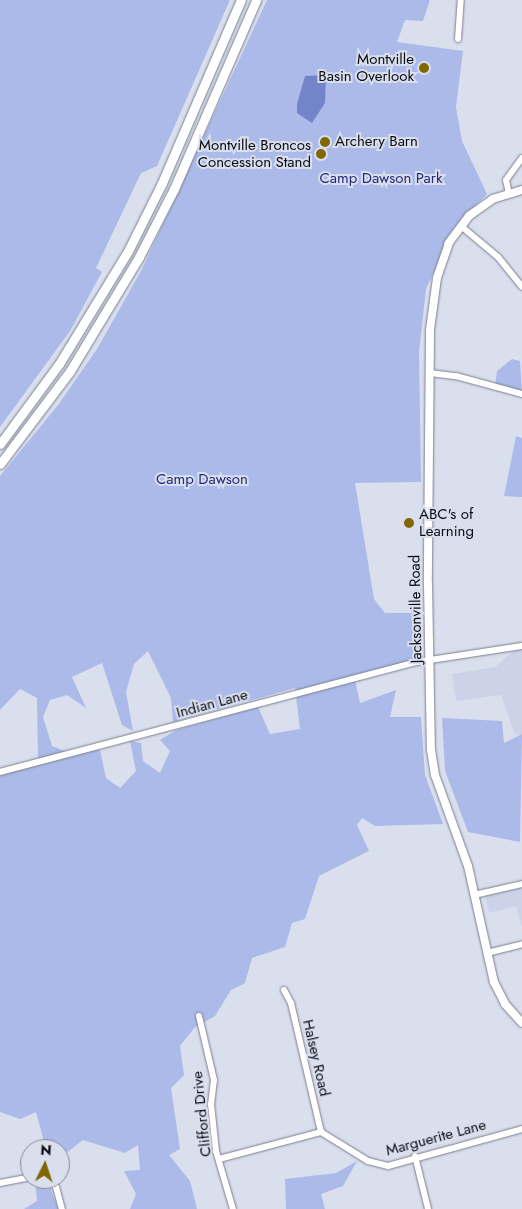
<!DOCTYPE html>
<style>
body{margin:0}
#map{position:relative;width:522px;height:1209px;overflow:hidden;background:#dadfee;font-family:Jost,sans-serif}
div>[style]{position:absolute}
.built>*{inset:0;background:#ccd3e8}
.green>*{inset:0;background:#abbae9}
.water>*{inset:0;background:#7385c8}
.roads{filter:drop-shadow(0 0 1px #7b7f8c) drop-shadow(0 0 1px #7b7f8c)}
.minor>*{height:6px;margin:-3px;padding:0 3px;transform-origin:3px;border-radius:3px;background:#fff}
.major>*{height:8px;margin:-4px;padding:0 4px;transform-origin:4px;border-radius:4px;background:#fff}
.highway>*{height:9px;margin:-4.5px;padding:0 4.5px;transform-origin:4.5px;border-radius:4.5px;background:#fff}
.dots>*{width:14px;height:14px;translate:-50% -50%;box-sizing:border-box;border:2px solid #dadfee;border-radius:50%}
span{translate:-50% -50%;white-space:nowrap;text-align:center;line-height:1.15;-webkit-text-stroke:4px #dadfee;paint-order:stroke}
.poi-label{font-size:15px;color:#0a0b10}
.right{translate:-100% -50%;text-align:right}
.left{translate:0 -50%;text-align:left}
.park-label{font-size:15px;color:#212b7a}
.street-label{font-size:15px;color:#0a0b10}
.north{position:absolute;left:20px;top:1139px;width:50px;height:50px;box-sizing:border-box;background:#dadfee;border:1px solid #878a95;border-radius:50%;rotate:4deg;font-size:14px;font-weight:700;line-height:20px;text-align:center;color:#0a0b10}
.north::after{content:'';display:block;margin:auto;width:18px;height:22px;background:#816700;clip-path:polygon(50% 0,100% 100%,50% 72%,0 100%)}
</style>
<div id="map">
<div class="built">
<div style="clip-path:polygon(522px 644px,522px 734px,515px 735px,501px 695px,456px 701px,452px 674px,495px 667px)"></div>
<div style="clip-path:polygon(522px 882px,522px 928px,516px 906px,489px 913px,484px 892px)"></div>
</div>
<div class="green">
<div style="clip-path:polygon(0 0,230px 0,157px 166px,141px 173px,96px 268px,102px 272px,70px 331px,0 427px)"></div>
<div style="clip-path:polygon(evenodd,267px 0,430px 0,423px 21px,405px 20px,397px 42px,463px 51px,456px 107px,462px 141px,487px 194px,454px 228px,426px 289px,419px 352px,421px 482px,355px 483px,374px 599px,385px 613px,420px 613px,423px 652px,420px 654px,420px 660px,354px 676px,360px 703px,396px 690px,390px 717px,421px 717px,425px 775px,443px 824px,375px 826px,362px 818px,357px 825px,369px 851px,319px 876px,305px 919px,292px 923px,285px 947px,252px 958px,245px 983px,231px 990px,215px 1016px,195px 1027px,180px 1046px,184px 1075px,171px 1088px,180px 1149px,169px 1155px,190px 1181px,197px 1209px,130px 1209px,136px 1194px,124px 1171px,140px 1170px,138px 1145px,125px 1153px,83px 1140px,60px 1158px,60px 1149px,46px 1149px,36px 1112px,20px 1119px,0 1112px,0 770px,38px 761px,37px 698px,20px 689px,0 710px,0 476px,58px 405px,97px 349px,141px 271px,267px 0,148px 651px,171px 698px,173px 722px,295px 688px,300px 729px,270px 734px,258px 707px,176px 730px,160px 740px,170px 751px,160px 773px,143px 761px,141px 743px,130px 741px,136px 771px,120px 788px,106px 778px,99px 745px,72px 754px,52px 746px,43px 717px,50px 700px,67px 695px,86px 708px,72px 677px,102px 663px,122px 725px,133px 731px,126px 692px,134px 664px,148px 651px)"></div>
<div style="clip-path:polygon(512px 359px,520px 361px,522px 394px,495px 387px,497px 371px)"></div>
<div style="clip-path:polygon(516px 436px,522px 438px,522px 497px,504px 496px)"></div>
<div style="clip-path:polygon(442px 718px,502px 721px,504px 743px,522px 734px,520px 842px,468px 832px,445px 771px)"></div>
<div style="clip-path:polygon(357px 1161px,343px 1186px,321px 1194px,325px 1209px,286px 1209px,285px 1179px,336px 1173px)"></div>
<div style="clip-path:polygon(35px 1179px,48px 1181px,58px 1209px,24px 1209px,37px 1201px)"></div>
</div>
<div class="water">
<div style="clip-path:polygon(326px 75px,325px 103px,312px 123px,297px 113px,297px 104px,305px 76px)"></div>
</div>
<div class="roads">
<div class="minor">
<div style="left:458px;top:39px;width:39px;rotate:-86deg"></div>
<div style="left:509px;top:194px;width:14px;rotate:-102deg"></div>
<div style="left:506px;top:180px;width:27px;rotate:-54deg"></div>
<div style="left:461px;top:226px;width:48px;rotate:40deg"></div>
<div style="left:498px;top:257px;width:38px;rotate:51deg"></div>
<div style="left:430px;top:373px;width:26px;rotate:7deg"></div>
<div style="left:456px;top:376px;width:68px;rotate:15.3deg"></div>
<div style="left:0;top:772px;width:431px;rotate:-14.8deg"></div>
<div style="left:417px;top:662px;width:106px;rotate:-8.7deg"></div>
<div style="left:474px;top:895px;width:49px;rotate:-12.9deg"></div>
<div style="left:487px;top:953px;width:36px;rotate:-14deg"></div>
<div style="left:284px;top:990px;width:15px;rotate:62deg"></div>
<div style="left:291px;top:1003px;width:132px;rotate:76.9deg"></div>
<div style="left:199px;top:1016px;width:66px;rotate:76.8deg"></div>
<div style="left:214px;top:1080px;width:24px;rotate:97deg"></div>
<div style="left:211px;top:1104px;width:47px;rotate:83.9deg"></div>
<div style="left:216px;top:1151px;width:60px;rotate:73.7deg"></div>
<div style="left:415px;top:1156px;width:55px;rotate:76.2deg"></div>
<div style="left:219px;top:1159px;width:106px;rotate:-14.8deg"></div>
<div style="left:321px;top:1132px;width:55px;rotate:31.7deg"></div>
<div style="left:368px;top:1161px;width:21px;rotate:14deg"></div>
<div style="left:388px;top:1166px;width:139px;rotate:-15.4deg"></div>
<div style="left:48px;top:1179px;width:11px;rotate:45deg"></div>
<div style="left:56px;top:1187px;width:23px;rotate:75deg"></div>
<div style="left:0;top:1183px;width:31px;rotate:-11deg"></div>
</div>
<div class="major">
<div style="left:522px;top:190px;width:30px;rotate:163deg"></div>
<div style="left:493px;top:199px;width:29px;rotate:145deg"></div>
<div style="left:469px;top:216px;width:34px;rotate:127deg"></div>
<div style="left:449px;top:243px;width:37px;rotate:109deg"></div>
<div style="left:437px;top:278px;width:52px;rotate:97.7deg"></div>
<div style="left:430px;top:330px;width:254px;rotate:90.5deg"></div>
<div style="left:428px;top:584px;width:166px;rotate:89deg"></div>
<div style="left:431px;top:750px;width:25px;rotate:81deg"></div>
<div style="left:435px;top:775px;width:97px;rotate:70.1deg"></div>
<div style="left:468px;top:866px;width:119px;rotate:77.4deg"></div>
<div style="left:494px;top:982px;width:25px;rotate:63deg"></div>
<div style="left:505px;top:1004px;width:25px;rotate:48deg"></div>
</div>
<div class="highway">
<div style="left:0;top:444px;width:99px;rotate:-53.6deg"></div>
<div style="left:59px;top:364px;width:132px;rotate:-58.6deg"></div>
<div style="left:128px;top:251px;width:76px;rotate:-63.4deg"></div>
<div style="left:162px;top:183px;width:199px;rotate:-66.7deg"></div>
<div style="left:0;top:464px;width:116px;rotate:-53deg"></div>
<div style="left:70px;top:371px;width:133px;rotate:-58.8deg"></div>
<div style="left:139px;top:257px;width:76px;rotate:-62.8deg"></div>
<div style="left:174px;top:189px;width:206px;rotate:-66.5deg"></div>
</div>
</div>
<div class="dots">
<div style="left:424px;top:68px;background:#816700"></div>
<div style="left:325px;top:142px;background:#816700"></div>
<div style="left:321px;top:154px;background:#816700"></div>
<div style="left:409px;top:523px;background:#816700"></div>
</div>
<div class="poi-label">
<span class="right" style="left:414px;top:68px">Montville<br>Basin Overlook</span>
<span class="left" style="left:335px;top:142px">Archery Barn</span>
<span class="right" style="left:311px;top:154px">Montville Broncos<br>Concession Stand</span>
<span class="left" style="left:419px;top:523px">ABC's of<br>Learning</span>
</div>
<div class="park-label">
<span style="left:381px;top:179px">Camp Dawson Park</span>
<span style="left:202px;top:480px">Camp Dawson</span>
</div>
<div class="street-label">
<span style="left:416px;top:609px;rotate:-91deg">Jacksonville Road</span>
<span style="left:212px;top:704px;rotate:-15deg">Indian Lane</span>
<span style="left:316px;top:1058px;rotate:77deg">Halsey Road</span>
<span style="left:202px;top:1114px;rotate:-96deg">Clifford Drive</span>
<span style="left:436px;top:1138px;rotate:-15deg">Marguerite Lane</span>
</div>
<div class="north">N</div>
</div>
